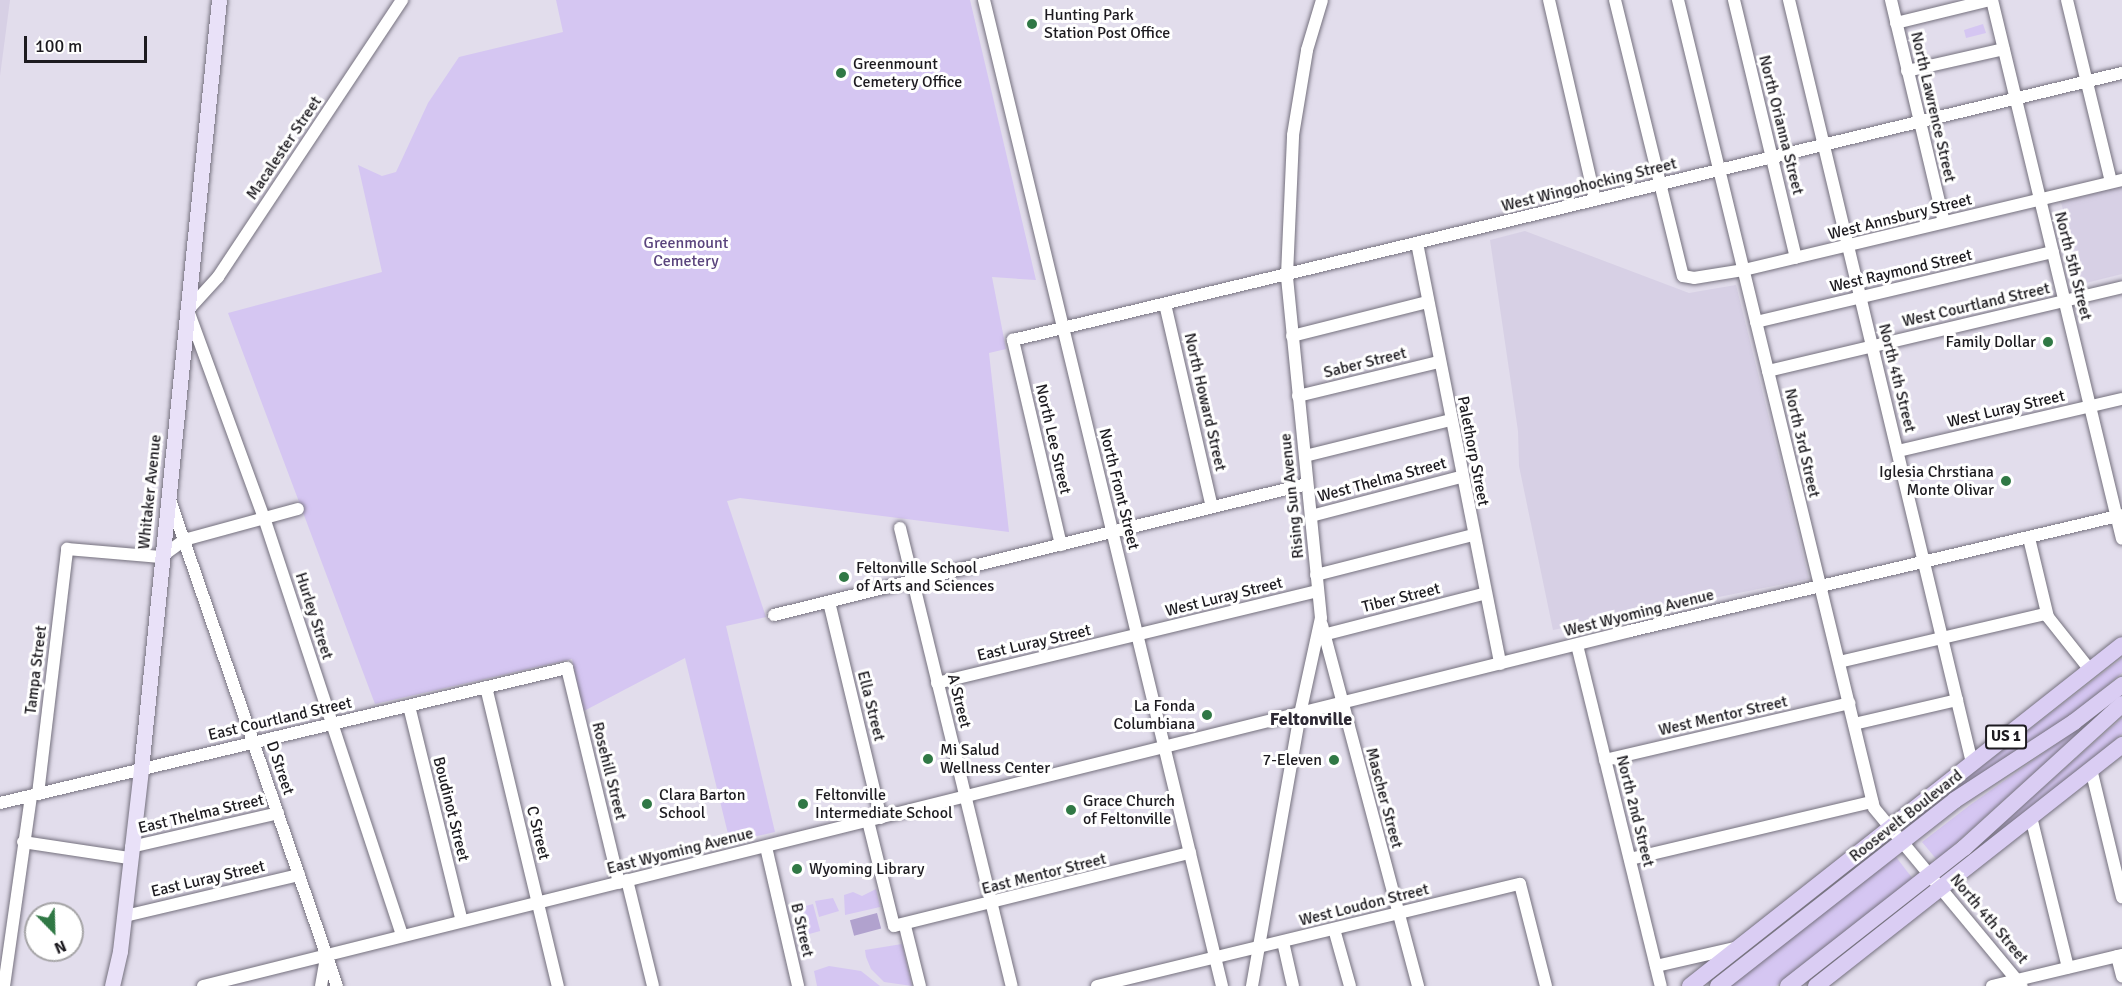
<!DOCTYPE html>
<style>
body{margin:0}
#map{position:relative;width:2122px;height:986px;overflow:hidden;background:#e2ddec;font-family:Signika,sans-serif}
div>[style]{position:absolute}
.built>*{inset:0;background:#d7d0e5}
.green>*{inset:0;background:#d5c6f2;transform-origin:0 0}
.water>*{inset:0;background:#b1a2ce;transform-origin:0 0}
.roads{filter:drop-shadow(0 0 2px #75717e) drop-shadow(0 0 2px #75717e)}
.minor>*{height:12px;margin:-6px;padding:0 6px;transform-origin:6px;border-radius:6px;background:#fff}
.major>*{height:15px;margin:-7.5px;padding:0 7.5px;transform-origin:7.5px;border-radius:7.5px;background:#e9e1f8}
.highway>*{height:16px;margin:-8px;padding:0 8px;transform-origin:8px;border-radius:8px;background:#dacdf3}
.dots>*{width:16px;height:16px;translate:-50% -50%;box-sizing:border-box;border:3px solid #fff;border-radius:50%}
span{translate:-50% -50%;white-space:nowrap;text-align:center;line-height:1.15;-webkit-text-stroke:6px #fff;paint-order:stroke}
.shield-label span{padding:2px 4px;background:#fff;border:2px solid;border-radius:4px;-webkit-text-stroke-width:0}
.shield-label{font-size:15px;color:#1d1b20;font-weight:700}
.poi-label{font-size:16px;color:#1d1b20}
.left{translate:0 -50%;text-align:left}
.right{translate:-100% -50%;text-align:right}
.street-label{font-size:16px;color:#1d1b20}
.park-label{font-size:16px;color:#5a447d}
.neighbourhood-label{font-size:18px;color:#2e2a35;font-weight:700}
.north{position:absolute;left:24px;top:902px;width:60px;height:60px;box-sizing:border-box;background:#fff;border:2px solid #a5a4a6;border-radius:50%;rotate:157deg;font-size:16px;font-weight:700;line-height:24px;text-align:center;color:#1d1b20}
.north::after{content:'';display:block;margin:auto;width:21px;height:27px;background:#307845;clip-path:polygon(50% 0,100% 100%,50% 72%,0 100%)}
.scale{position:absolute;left:24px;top:36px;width:123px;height:27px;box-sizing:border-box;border:3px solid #1d1b20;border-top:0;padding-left:8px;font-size:18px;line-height:21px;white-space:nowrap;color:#1d1b20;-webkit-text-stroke:4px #fff;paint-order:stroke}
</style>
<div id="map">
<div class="built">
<div style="clip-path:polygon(0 0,10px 0,0 76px)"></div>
<div style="clip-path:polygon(2122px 186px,2122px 274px,2082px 284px,2061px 202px)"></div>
<div style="clip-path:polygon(1525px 231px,1689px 293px,1736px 285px,1809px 579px,1553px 630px,1519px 466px,1518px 431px,1490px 240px)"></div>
</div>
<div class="green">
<div style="clip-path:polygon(556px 0,970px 0,1036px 280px,992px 277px,1006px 349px,989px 353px,1009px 532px,740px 498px,727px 501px,766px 617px,726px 626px,775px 832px,730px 842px,685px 658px,582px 712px,572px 659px,375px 704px,228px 313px,382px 272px,358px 165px,382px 176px,396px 172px,428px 103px,459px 57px,563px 32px)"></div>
<div style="clip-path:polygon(1983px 24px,1986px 33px,1966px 38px,1964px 30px)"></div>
<div style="clip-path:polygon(2122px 658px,2122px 673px,2073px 714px,1912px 827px,1908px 823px)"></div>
<div style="clip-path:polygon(2106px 709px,1937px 860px,1922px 842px,1970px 805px)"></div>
<div style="clip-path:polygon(2122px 718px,2122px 734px,1951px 874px,1948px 871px)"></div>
<div style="clip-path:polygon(1896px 857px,1913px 879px,1776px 986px,1729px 986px)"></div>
<div style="clip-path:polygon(876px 889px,880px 907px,845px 915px,844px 895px,853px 892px,862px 896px)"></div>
<div style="clip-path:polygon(833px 898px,839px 911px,819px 917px,815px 901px)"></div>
<div style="left:813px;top:904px;width:28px;height:19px;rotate:75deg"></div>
<div style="clip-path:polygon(902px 944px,912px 986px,884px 982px,871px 969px,866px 957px,865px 950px)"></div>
<div style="clip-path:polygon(829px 966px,861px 971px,880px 986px,817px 986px,814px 971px)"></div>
</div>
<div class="water">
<div style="left:877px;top:913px;width:16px;height:28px;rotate:75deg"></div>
</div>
<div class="roads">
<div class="minor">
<div style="left:984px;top:0;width:1014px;rotate:76.43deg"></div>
<div style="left:1549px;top:0;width:205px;rotate:77deg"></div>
<div style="left:1615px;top:0;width:284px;rotate:76.2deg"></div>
<div style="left:1683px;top:276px;width:11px;rotate:10deg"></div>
<div style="left:1694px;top:278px;width:51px;rotate:-9.1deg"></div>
<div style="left:1744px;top:270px;width:389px;rotate:-13.4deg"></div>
<div style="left:1678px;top:0;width:831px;rotate:76.36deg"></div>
<div style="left:1874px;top:808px;width:231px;rotate:50.3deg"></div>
<div style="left:1734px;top:0;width:265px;rotate:76.5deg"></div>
<div style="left:1789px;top:0;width:785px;rotate:76.51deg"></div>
<div style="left:1891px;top:0;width:228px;rotate:76.6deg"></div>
<div style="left:1992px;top:0;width:554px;rotate:76.44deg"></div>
<div style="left:2067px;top:0;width:187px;rotate:76.4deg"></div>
<div style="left:1896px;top:23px;width:97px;rotate:-13.7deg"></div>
<div style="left:1907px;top:71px;width:99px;rotate:-12.8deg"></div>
<div style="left:1417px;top:243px;width:429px;rotate:78.8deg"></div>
<div style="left:1165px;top:304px;width:208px;rotate:77deg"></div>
<div style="left:1756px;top:322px;width:305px;rotate:-13.3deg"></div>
<div style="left:1292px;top:336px;width:139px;rotate:-14.1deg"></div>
<div style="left:1768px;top:371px;width:364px;rotate:-13.3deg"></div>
<div style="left:1298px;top:396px;width:145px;rotate:-13.6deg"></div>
<div style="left:1898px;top:451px;width:230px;rotate:-13.1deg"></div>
<div style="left:1305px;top:456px;width:150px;rotate:-13.9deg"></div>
<div style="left:169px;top:497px;width:517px;rotate:71.04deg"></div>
<div style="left:1311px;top:516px;width:155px;rotate:-14.6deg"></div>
<div style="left:900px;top:528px;width:471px;rotate:76.3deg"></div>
<div style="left:2029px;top:538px;width:81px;rotate:76.5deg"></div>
<div style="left:2048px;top:617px;width:68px;rotate:51.6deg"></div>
<div style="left:1061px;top:545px;width:211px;rotate:-103.2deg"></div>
<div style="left:1013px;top:340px;width:1141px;rotate:-13.54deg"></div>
<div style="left:1316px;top:575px;width:162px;rotate:-14.3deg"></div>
<div style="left:829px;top:602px;width:222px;rotate:76.5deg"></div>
<div style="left:774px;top:615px;width:549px;rotate:-13.81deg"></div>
<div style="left:1322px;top:625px;width:374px;rotate:75.1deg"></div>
<div style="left:1323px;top:635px;width:168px;rotate:-14.4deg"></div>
<div style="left:1577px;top:645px;width:351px;rotate:76.2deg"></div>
<div style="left:1839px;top:662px;width:212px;rotate:-13.1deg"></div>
<div style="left:937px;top:683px;width:392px;rotate:-13.6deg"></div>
<div style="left:486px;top:687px;width:308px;rotate:76.5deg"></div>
<div style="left:409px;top:706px;width:221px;rotate:76.2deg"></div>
<div style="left:1854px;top:724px;width:106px;rotate:-13.1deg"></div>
<div style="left:1605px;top:760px;width:251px;rotate:-13.1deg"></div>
<div style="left:2091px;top:769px;width:132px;rotate:76.4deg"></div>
<div style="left:38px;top:794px;width:247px;rotate:-83.2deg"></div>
<div style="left:67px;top:549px;width:94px;rotate:4.9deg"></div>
<div style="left:161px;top:557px;width:29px;rotate:-36deg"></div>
<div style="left:184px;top:540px;width:118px;rotate:-15.2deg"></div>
<div style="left:0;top:803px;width:583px;rotate:-13.39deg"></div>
<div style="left:567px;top:668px;width:221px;rotate:76.4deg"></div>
<div style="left:2031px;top:817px;width:155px;rotate:76.2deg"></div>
<div style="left:868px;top:821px;width:108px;rotate:76.1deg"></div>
<div style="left:894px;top:926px;width:305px;rotate:-13.9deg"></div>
<div style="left:23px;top:842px;width:107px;rotate:8.6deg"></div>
<div style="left:131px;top:847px;width:151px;rotate:-13deg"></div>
<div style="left:766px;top:847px;width:143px;rotate:77deg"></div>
<div style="left:1630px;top:859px;width:249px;rotate:-13.3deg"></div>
<div style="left:627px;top:880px;width:109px;rotate:76.2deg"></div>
<div style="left:125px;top:916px;width:179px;rotate:-13.3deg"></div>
<div style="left:905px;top:926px;width:62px;rotate:76deg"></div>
<div style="left:1334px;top:929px;width:59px;rotate:74.3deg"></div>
<div style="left:402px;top:935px;width:439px;rotate:-108.3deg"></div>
<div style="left:264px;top:518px;width:221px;rotate:-110.1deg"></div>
<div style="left:188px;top:310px;width:45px;rotate:-47.7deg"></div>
<div style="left:218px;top:277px;width:333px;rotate:-56.4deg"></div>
<div style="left:1283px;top:942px;width:45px;rotate:77.2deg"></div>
<div style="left:2117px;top:956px;width:21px;rotate:76deg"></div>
<div style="left:1656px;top:966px;width:81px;rotate:-12.8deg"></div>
<div style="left:4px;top:986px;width:192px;rotate:-81.9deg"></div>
<div style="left:203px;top:986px;width:1470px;rotate:-13.97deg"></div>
<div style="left:1630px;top:631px;width:505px;rotate:-13.27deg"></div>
<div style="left:321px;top:986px;width:29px;rotate:-80deg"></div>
<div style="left:1097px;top:986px;width:435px;rotate:-13.6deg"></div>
<div style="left:1520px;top:884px;width:105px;rotate:75.7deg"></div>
<div style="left:1252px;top:986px;width:276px;rotate:-80deg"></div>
<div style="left:1300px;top:714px;width:98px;rotate:-77.7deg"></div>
<div style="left:1321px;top:618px;width:345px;rotate:-95.7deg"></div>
<div style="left:1287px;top:275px;width:140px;rotate:-87.5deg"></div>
<div style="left:1293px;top:135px;width:86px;rotate:-80.6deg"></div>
<div style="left:1307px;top:50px;width:52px;rotate:-73.3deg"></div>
<div style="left:1992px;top:986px;width:134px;rotate:-13.4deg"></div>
</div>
<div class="major">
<div style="left:112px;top:986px;width:36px;rotate:-77deg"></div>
<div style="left:120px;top:951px;width:183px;rotate:-83.4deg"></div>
<div style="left:141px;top:769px;width:773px;rotate:-84.21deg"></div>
</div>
<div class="highway">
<div style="left:1690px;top:986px;width:550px;rotate:-38.29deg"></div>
<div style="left:1718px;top:986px;width:301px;rotate:-38.1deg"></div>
<div style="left:1955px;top:800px;width:142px;rotate:-33.2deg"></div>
<div style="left:2074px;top:722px;width:61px;rotate:-37.6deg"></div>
<div style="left:1788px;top:986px;width:224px;rotate:-38.1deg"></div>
<div style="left:1964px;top:848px;width:214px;rotate:-42.3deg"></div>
<div style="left:1816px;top:986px;width:390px;rotate:-38.2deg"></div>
</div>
</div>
<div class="dots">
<div style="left:1032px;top:24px;background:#307845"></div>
<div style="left:841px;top:73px;background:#307845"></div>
<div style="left:2048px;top:342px;background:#307845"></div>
<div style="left:2006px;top:481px;background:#307845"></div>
<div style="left:844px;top:577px;background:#307845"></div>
<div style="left:1207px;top:715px;background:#307845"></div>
<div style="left:928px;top:759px;background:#307845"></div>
<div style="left:1334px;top:760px;background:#307845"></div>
<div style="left:647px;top:804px;background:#307845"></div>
<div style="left:803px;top:804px;background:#307845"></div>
<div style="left:1071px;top:810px;background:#307845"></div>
<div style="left:797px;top:869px;background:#307845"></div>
</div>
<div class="shield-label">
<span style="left:2006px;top:737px">US 1</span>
</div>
<div class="poi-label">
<span class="left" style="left:1044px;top:24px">Hunting Park<br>Station Post Office</span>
<span class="left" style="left:853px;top:73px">Greenmount<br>Cemetery Office</span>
<span class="right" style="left:2036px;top:342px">Family Dollar</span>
<span class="right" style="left:1994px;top:481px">Iglesia Chrstiana<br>Monte Olivar</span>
<span class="left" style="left:856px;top:577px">Feltonville School<br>of Arts and Sciences</span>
<span class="right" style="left:1195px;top:715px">La Fonda<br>Columbiana</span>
<span class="left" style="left:940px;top:759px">Mi Salud<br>Wellness Center</span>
<span class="right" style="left:1322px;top:760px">7-Eleven</span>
<span class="left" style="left:659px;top:804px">Clara Barton<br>School</span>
<span class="left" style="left:815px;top:804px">Feltonville<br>Intermediate School</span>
<span class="left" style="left:1083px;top:810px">Grace Church<br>of Feltonville</span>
<span class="left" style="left:809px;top:869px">Wyoming Library</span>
</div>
<div class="street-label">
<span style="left:1933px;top:107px;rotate:77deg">North Lawrence Street</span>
<span style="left:1781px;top:125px;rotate:76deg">North Orianna Street</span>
<span style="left:284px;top:148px;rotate:-56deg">Macalester Street</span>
<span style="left:1589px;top:185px;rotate:-14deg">West Wingohocking Street</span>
<span style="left:1900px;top:217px;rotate:-14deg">West Annsbury Street</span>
<span style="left:2073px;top:266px;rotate:76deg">North 5th Street</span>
<span style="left:1901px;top:271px;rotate:-13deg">West Raymond Street</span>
<span style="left:1976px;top:305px;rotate:-13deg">West Courtland Street</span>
<span style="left:1365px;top:363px;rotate:-14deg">Saber Street</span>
<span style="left:1897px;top:378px;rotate:76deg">North 4th Street</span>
<span style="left:1205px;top:402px;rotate:77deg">North Howard Street</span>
<span style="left:2006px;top:409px;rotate:-13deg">West Luray Street</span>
<span style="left:1053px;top:439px;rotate:77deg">North Lee Street</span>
<span style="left:1802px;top:443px;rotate:77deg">North 3rd Street</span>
<span style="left:1473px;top:451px;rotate:79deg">Palethorp Street</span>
<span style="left:1382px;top:480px;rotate:-15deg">West Thelma Street</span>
<span style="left:1119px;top:489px;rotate:76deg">North Front Street</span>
<span style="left:150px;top:492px;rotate:-84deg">Whitaker Avenue</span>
<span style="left:1292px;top:496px;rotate:-96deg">Rising Sun Avenue</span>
<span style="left:1224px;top:597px;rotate:-14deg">West Luray Street</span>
<span style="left:1401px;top:598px;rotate:-14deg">Tiber Street</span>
<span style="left:1639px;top:613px;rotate:-14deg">West Wyoming Avenue</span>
<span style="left:314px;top:616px;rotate:72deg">Hurley Street</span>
<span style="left:1034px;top:643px;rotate:-13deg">East Luray Street</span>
<span style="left:36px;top:670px;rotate:-83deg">Tampa Street</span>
<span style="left:959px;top:701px;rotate:76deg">A Street</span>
<span style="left:871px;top:706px;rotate:76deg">Ella Street</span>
<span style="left:1723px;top:716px;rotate:-13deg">West Mentor Street</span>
<span style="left:280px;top:719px;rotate:-13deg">East Courtland Street</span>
<span style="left:280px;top:768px;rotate:71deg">D Street</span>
<span style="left:609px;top:771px;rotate:76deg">Rosehill Street</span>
<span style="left:1384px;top:798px;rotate:75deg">Mascher Street</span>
<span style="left:451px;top:809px;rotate:76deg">Boudinot Street</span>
<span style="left:1635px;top:811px;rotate:76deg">North 2nd Street</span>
<span style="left:201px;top:814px;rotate:-13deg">East Thelma Street</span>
<span style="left:1906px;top:816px;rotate:-38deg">Roosevelt Boulevard</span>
<span style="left:538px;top:833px;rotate:76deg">C Street</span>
<span style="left:680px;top:851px;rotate:-14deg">East Wyoming Avenue</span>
<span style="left:1044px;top:874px;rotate:-14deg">East Mentor Street</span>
<span style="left:208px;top:879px;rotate:-13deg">East Luray Street</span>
<span style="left:1364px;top:905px;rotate:-14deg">West Loudon Street</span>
<span style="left:1989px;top:919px;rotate:50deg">North 4th Street</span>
<span style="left:802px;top:930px;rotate:77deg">B Street</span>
</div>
<div class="park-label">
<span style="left:686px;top:252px">Greenmount<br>Cemetery</span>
</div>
<div class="neighbourhood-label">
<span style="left:1311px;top:719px">Feltonville</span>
</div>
<div class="north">N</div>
<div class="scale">100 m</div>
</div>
